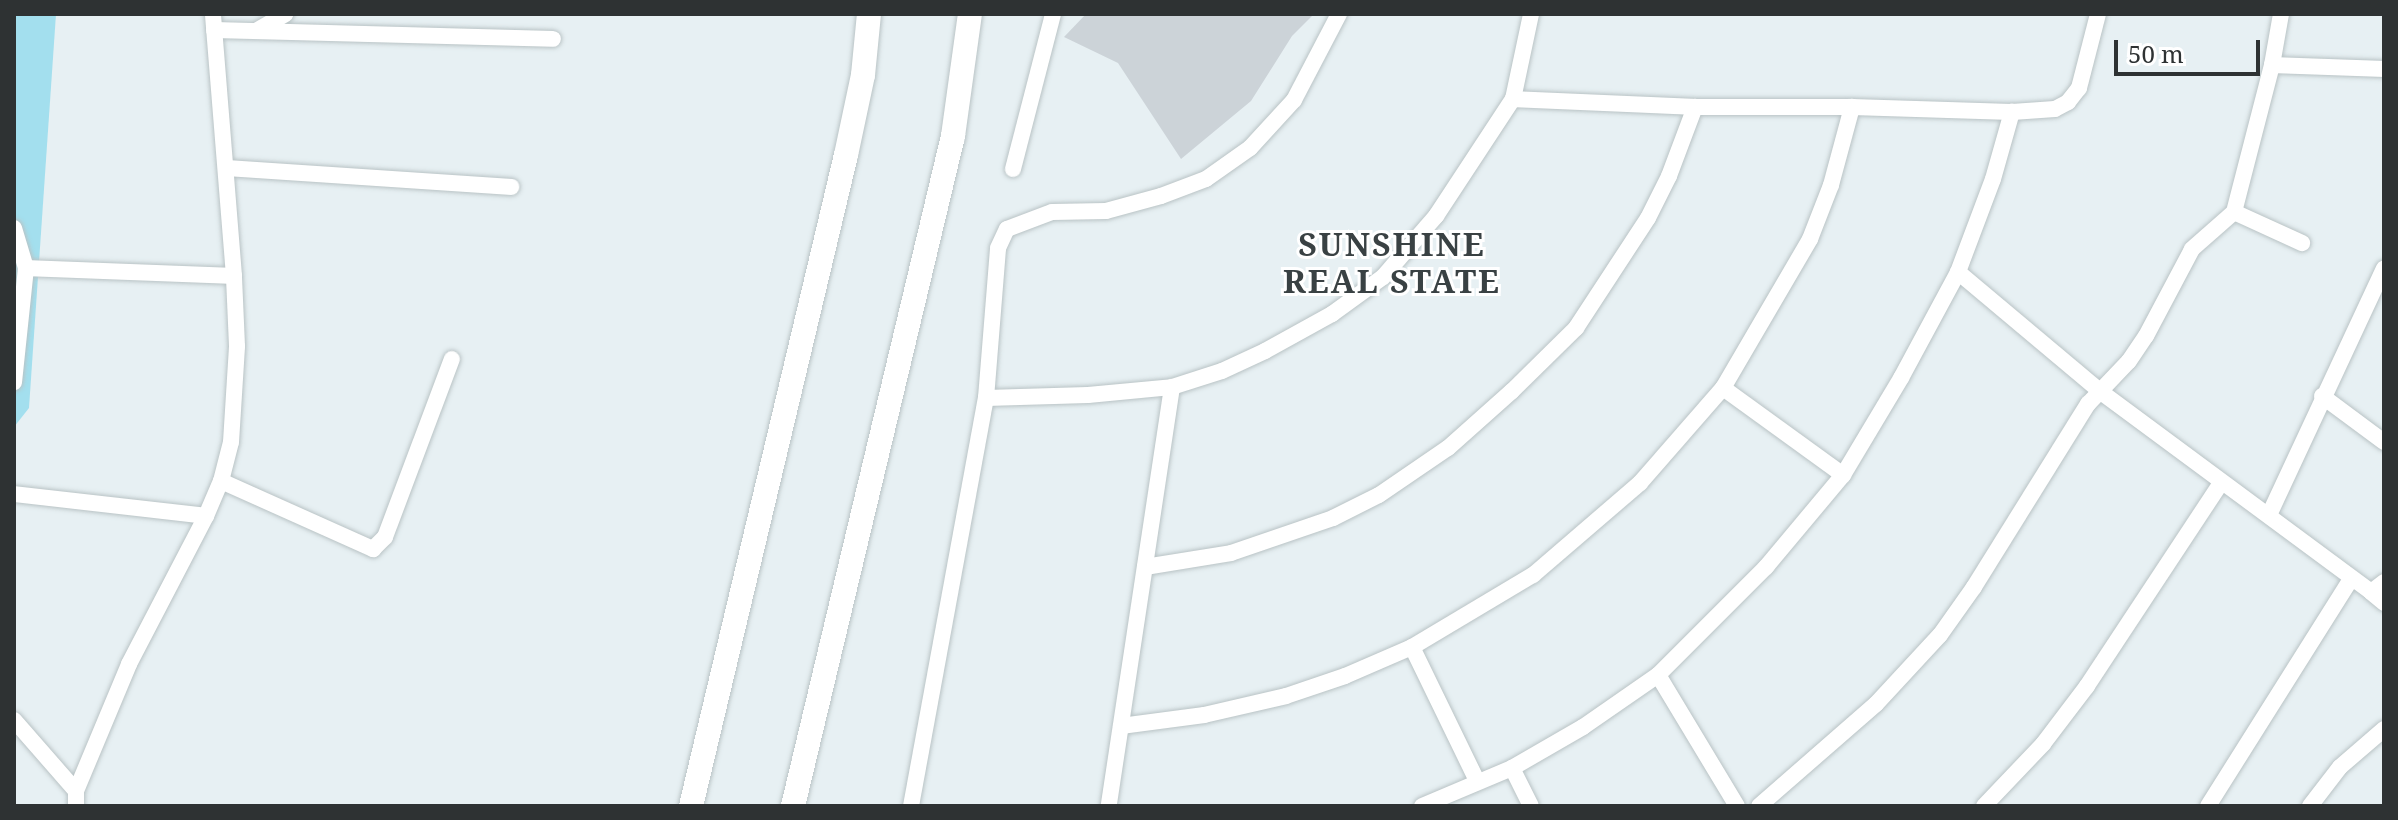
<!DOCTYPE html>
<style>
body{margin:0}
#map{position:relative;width:2398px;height:820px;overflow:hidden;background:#e7f0f3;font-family:"Noto Serif",serif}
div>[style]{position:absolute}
.green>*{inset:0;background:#a3dfee}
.building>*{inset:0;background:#ccd3d8}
.roads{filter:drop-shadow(0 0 2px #b9c3c5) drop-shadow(0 0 2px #b9c3c5)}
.minor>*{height:16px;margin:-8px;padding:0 8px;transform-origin:8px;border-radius:8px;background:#fff}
.primary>*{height:24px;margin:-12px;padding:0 12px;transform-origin:12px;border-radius:12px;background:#fff}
span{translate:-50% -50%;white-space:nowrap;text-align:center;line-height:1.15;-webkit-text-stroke:6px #fff;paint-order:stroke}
.district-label{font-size:32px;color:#394143;font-weight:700;letter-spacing:2px}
.frame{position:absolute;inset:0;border:16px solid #2e3233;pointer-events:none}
.scale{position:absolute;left:2114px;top:40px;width:146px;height:36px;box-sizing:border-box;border:4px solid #2e3233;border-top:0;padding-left:10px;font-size:24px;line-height:28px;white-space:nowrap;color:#2e3233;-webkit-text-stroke:6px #fff;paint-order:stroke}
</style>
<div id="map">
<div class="green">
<div style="clip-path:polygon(14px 14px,56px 14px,29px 408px,14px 427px)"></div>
</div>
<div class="building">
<div style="clip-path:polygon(1086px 14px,1314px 14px,1292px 36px,1251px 101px,1181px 159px,1118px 63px,1064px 37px)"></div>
</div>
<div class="roads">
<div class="minor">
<div style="left:2281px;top:14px;width:52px;rotate:100deg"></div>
<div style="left:2272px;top:65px;width:152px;rotate:104.5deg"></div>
<div style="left:2234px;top:212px;width:75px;rotate:24.5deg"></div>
<div style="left:214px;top:30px;width:339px;rotate:1.5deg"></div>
<div style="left:256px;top:31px;width:34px;rotate:-30deg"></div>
<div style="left:2272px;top:65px;width:112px;rotate:2deg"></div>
<div style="left:1513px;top:99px;width:182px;rotate:2.5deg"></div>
<div style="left:227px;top:168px;width:285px;rotate:3.8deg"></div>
<div style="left:1013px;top:169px;width:160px;rotate:-75.5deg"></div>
<div style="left:14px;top:228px;width:42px;rotate:73.3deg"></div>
<div style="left:26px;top:268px;width:115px;rotate:96deg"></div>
<div style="left:26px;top:268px;width:208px;rotate:2.2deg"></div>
<div style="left:1958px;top:272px;width:187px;rotate:40deg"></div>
<div style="left:2101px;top:392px;width:336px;rotate:36.5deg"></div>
<div style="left:1172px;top:387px;width:52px;rotate:-17.7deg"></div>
<div style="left:1222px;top:371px;width:47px;rotate:-24.9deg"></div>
<div style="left:1265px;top:351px;width:77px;rotate:-28.9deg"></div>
<div style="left:1332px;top:314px;width:63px;rotate:-36deg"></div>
<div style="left:1383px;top:277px;width:81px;rotate:-49deg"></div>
<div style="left:1436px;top:216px;width:140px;rotate:-56.7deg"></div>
<div style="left:1513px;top:99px;width:87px;rotate:-78deg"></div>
<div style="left:1723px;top:388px;width:148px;rotate:35.9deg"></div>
<div style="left:2322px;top:396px;width:77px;rotate:36.6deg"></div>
<div style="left:986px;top:398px;width:102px;rotate:-1.7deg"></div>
<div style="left:1088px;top:395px;width:84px;rotate:-5.4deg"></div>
<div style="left:1172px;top:387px;width:424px;rotate:98.6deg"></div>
<div style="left:221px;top:481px;width:167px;rotate:24.1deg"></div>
<div style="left:373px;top:549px;width:17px;rotate:-45deg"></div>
<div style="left:385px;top:537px;width:190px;rotate:-69.4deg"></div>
<div style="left:14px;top:494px;width:193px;rotate:6.5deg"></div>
<div style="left:2269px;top:515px;width:272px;rotate:-65deg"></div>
<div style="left:1145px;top:567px;width:87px;rotate:-9.2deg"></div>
<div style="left:1231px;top:553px;width:108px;rotate:-18.9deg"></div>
<div style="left:1333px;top:518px;width:51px;rotate:-26.6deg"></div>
<div style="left:1379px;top:495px;width:83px;rotate:-34.3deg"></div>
<div style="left:1448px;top:448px;width:86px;rotate:-41.7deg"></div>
<div style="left:1512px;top:391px;width:90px;rotate:-44.5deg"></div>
<div style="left:1576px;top:328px;width:131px;rotate:-56.8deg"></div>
<div style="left:1648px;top:218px;width:47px;rotate:-63.4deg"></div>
<div style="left:1669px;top:176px;width:74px;rotate:-69.4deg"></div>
<div style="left:1695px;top:107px;width:157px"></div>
<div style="left:2384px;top:582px;width:16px;rotate:142deg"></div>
<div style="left:2371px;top:592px;width:17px;rotate:40deg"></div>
<div style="left:1412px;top:647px;width:149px;rotate:64.1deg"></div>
<div style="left:1658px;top:675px;width:153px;rotate:58.9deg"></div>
<div style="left:14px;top:720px;width:94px;rotate:48.9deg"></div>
<div style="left:1121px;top:726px;width:84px;rotate:-7.5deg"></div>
<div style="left:1204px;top:715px;width:84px;rotate:-13deg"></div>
<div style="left:1286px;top:696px;width:62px;rotate:-18.7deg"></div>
<div style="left:1345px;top:676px;width:73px;rotate:-23.4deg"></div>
<div style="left:1412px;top:647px;width:141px;rotate:-30.8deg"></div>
<div style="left:1533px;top:575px;width:141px;rotate:-40.7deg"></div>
<div style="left:1640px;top:483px;width:126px;rotate:-48.9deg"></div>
<div style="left:1723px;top:388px;width:173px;rotate:-59.7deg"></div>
<div style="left:1810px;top:239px;width:58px;rotate:-68.7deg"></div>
<div style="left:1831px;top:185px;width:81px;rotate:-74.9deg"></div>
<div style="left:1852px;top:107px;width:160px;rotate:1.8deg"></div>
<div style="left:2012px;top:112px;width:43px;rotate:-4deg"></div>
<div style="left:2055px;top:109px;width:15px;rotate:-28deg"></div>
<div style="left:2068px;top:102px;width:18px;rotate:-52deg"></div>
<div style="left:2079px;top:88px;width:76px;rotate:-75.6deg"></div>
<div style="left:1512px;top:768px;width:42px;rotate:63.4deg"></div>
<div style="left:76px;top:806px;width:15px;rotate:-90deg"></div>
<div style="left:76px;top:791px;width:138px;rotate:-67.3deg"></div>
<div style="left:129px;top:664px;width:167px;rotate:-62.5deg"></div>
<div style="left:206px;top:516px;width:38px;rotate:-67deg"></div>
<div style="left:221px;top:481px;width:40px;rotate:-75.6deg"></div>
<div style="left:231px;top:442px;width:96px;rotate:-86.4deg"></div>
<div style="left:237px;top:346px;width:70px;rotate:-92.5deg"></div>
<div style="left:234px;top:276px;width:263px;rotate:-94.6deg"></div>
<div style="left:911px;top:806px;width:415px;rotate:-79.6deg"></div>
<div style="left:986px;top:398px;width:150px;rotate:-85.4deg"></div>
<div style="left:998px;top:248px;width:21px;rotate:-65deg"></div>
<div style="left:1007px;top:229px;width:48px;rotate:-20.7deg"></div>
<div style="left:1052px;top:212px;width:54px;rotate:-1.1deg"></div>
<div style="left:1106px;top:211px;width:57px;rotate:-15.3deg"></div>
<div style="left:1161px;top:196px;width:48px;rotate:-20.7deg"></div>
<div style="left:1206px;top:179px;width:54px;rotate:-35.2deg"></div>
<div style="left:1250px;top:148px;width:65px;rotate:-47.5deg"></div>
<div style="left:1294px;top:100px;width:97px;rotate:-62.4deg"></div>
<div style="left:1422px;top:806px;width:98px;rotate:-22.9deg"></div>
<div style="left:1512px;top:768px;width:82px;rotate:-30deg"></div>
<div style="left:1583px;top:727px;width:91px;rotate:-34.7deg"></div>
<div style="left:1658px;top:675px;width:153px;rotate:-45deg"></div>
<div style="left:1766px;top:567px;width:120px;rotate:-50.1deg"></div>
<div style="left:1843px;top:475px;width:113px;rotate:-59.1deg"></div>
<div style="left:1901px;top:378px;width:120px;rotate:-61.7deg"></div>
<div style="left:1958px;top:272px;width:99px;rotate:-69.4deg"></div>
<div style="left:1993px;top:179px;width:70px;rotate:-74.2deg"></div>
<div style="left:1759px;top:806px;width:155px;rotate:-41.1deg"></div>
<div style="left:1876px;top:704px;width:94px;rotate:-47.2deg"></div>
<div style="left:1940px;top:635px;width:59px;rotate:-54.7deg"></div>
<div style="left:1974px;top:587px;width:216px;rotate:-58.1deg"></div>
<div style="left:2088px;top:404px;width:59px;rotate:-46.4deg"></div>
<div style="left:2129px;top:361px;width:30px;rotate:-56deg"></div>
<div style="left:2146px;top:336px;width:98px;rotate:-62.1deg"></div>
<div style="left:2192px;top:249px;width:56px;rotate:-41.4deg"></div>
<div style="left:1984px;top:806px;width:86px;rotate:-46.4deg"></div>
<div style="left:2043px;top:744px;width:73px;rotate:-52.8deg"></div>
<div style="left:2087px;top:686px;width:242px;rotate:-56.6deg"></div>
<div style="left:2208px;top:806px;width:268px;rotate:-57.8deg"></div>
<div style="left:2310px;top:806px;width:49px;rotate:-52.4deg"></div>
<div style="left:2340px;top:767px;width:58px;rotate:-40.8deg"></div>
</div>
<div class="primary">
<div style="left:691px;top:806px;width:669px;rotate:-76.61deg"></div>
<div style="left:846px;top:155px;width:82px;rotate:-78deg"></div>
<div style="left:863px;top:75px;width:61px;rotate:-84.4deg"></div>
<div style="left:793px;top:806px;width:689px;rotate:-76.57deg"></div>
<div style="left:953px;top:136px;width:123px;rotate:-82.1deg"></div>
</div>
</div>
<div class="district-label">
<span style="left:1392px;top:263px">SUNSHINE<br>REAL STATE</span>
</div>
<div class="frame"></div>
<div class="scale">50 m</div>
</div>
